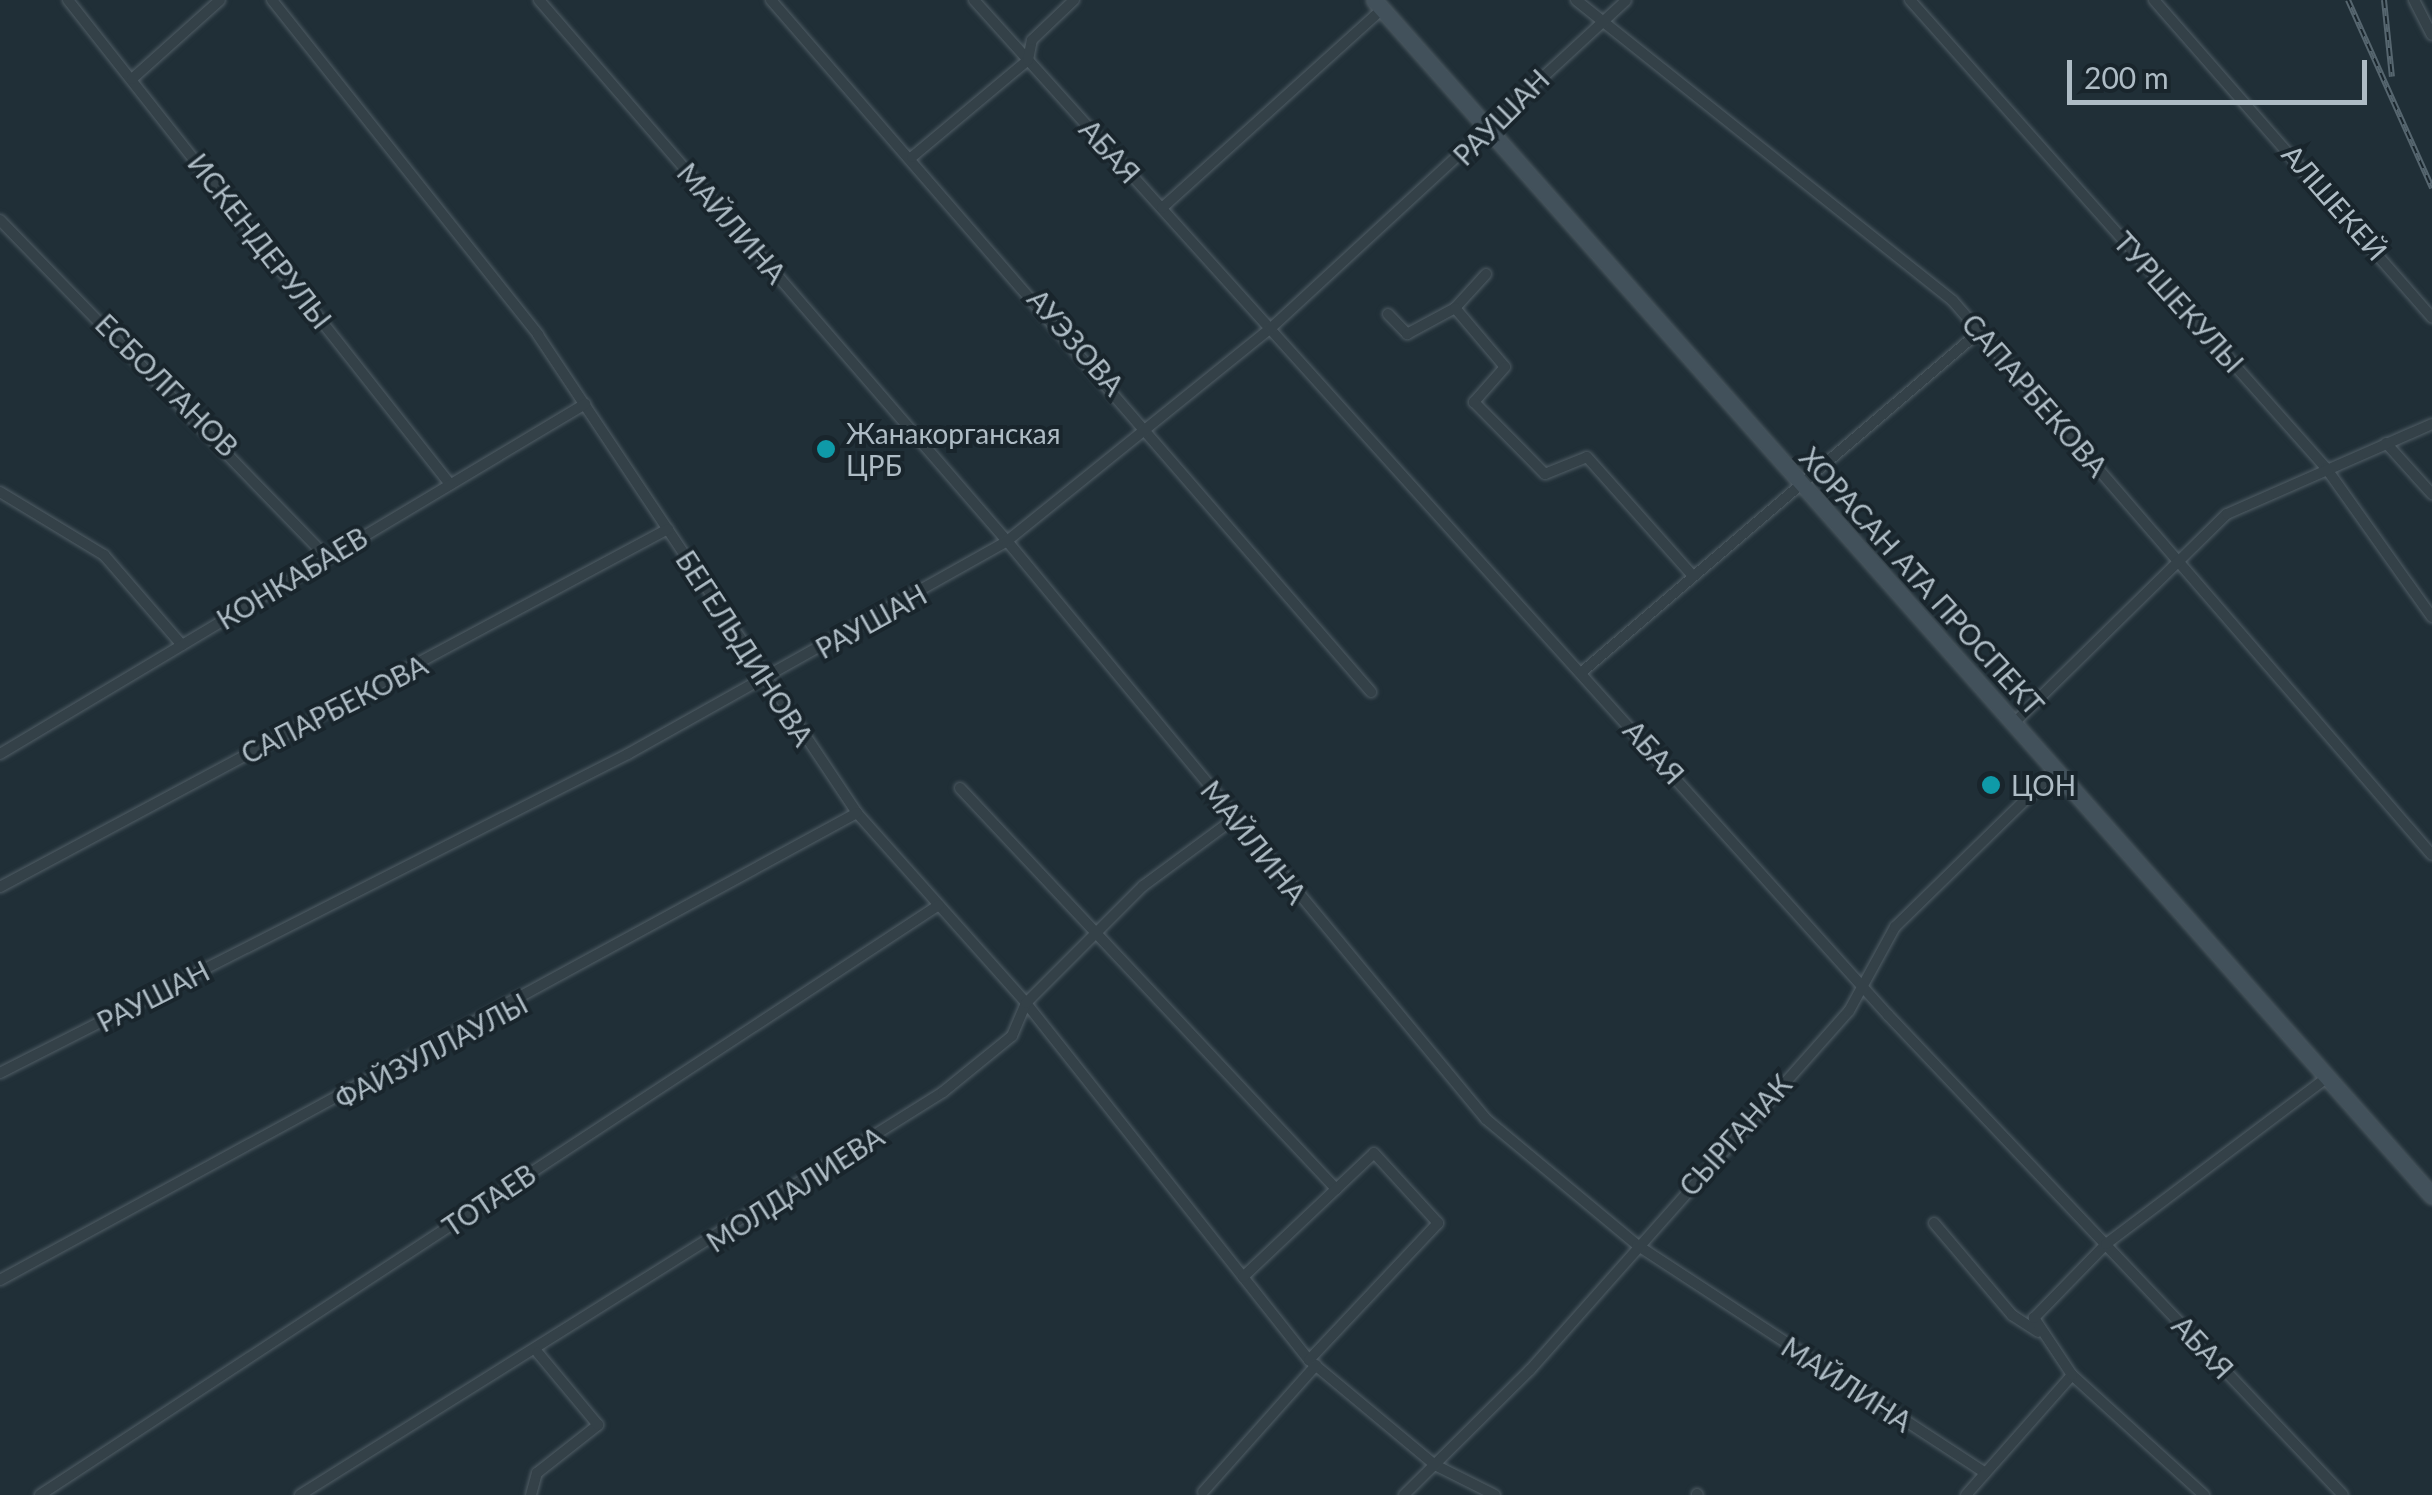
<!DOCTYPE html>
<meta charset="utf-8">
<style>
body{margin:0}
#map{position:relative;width:2432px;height:1495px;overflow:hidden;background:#202f37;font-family:Lato,sans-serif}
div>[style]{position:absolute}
.roads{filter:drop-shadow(0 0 2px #515e66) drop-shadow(0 0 2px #515e66)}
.street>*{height:10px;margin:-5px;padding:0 5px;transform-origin:5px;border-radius:5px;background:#344148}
.secondary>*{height:15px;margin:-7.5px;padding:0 7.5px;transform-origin:7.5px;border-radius:7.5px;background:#42515b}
.rail>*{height:6px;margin-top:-3px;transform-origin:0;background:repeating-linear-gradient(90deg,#19252c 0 8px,#56666f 0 16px);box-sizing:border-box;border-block:2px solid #56666f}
.dots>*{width:28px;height:28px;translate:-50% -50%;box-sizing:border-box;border:5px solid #19252c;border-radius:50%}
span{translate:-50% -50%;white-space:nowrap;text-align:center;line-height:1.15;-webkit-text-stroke:8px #19252c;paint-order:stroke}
.street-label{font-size:28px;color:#aebcc5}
.poi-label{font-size:28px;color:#aebcc5}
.left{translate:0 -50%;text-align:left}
.scale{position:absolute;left:2067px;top:60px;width:300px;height:45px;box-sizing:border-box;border:5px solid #aebcc5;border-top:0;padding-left:12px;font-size:30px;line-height:35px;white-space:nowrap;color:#aebcc5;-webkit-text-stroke:8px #19252c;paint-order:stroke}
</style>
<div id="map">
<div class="roads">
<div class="street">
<div style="left:68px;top:0;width:617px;rotate:51.72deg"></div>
<div style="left:272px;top:0;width:428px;rotate:51.5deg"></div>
<div style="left:538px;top:335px;width:575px;rotate:56.28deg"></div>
<div style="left:857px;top:813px;width:254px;rotate:48.3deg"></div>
<div style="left:1026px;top:1003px;width:456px;rotate:51.6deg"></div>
<div style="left:1309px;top:1360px;width:164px;rotate:39.8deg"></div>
<div style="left:1435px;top:1465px;width:67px;rotate:26.6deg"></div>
<div style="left:539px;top:0;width:715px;rotate:49.14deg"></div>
<div style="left:1007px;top:541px;width:751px;rotate:50.35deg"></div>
<div style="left:1486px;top:1119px;width:197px;rotate:39.8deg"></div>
<div style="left:1637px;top:1245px;width:416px;rotate:33.2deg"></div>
<div style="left:771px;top:0;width:916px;rotate:49.07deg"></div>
<div style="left:974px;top:0;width:1366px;rotate:48deg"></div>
<div style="left:1888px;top:1015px;width:661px;rotate:46.53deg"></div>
<div style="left:1576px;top:0;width:482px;rotate:38.6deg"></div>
<div style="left:1953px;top:301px;width:732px;rotate:49.15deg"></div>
<div style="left:1910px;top:0;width:626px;rotate:48.37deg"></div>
<div style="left:2326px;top:468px;width:183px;rotate:54.6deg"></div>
<div style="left:2154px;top:0;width:422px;rotate:48.8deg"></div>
<div style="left:2414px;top:0;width:39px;rotate:63deg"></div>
<div style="left:132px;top:79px;width:118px;rotate:-41.9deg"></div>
<div style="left:912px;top:157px;width:151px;rotate:-39.9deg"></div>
<div style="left:1028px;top:60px;width:20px;rotate:-79deg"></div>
<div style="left:1032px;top:40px;width:58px;rotate:-43.6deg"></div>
<div style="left:1162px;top:208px;width:297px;rotate:-42.1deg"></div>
<div style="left:0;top:220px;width:470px;rotate:45.9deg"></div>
<div style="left:1455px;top:308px;width:46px;rotate:-47.6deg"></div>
<div style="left:1388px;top:314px;width:28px;rotate:46deg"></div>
<div style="left:1407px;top:334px;width:55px;rotate:-28.4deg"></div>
<div style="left:1455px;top:308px;width:77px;rotate:49.7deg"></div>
<div style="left:1505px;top:367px;width:47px;rotate:131.5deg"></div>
<div style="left:1474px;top:402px;width:101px;rotate:45.4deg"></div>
<div style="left:1545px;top:474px;width:45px;rotate:-22deg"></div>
<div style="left:1587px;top:457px;width:159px;rotate:48.3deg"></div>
<div style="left:2386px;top:443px;width:69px;rotate:48deg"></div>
<div style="left:0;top:492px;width:122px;rotate:31.2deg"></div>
<div style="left:104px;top:555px;width:119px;rotate:49.1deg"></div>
<div style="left:1582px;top:672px;width:524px;rotate:-40.59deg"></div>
<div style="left:2014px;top:723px;width:298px;rotate:-44.5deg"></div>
<div style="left:2227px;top:514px;width:224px;rotate:-23.7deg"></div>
<div style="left:0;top:754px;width:682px;rotate:-30.89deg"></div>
<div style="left:960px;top:788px;width:550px;rotate:46.84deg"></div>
<div style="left:0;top:887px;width:758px;rotate:-28.19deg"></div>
<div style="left:0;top:1073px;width:704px;rotate:-26.93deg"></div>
<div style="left:628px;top:754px;width:435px;rotate:-29.3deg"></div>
<div style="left:1007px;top:541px;width:339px;rotate:-38.9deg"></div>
<div style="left:1271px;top:328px;width:483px;rotate:-42.7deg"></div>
<div style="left:1934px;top:1223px;width:121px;rotate:49.7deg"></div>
<div style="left:2012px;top:1315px;width:31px;rotate:33deg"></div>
<div style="left:1243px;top:1277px;width:180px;rotate:-43.4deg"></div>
<div style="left:1374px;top:1153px;width:95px;rotate:47.6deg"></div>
<div style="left:1438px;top:1223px;width:188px;rotate:133.3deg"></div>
<div style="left:0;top:1280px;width:976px;rotate:-28.59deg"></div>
<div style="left:1203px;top:1492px;width:170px;rotate:-48.3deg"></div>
<div style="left:1697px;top:1494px;width:1px;rotate:45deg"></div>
<div style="left:40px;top:1495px;width:1075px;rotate:-33.28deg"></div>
<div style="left:300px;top:1495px;width:759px;rotate:-32.08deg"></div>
<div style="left:943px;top:1092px;width:89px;rotate:-39.1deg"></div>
<div style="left:1012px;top:1036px;width:36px;rotate:-67deg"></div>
<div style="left:1026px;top:1003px;width:165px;rotate:-45deg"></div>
<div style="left:1143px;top:886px;width:114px;rotate:-36.5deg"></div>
<div style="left:531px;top:1495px;width:23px;rotate:-75deg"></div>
<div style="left:537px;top:1473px;width:78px;rotate:-38.2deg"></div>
<div style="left:598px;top:1425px;width:94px;rotate:-129.8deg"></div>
<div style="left:1404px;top:1495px;width:177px;rotate:-44.8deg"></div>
<div style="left:1530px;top:1370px;width:480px;rotate:-48.4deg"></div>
<div style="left:1849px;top:1011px;width:96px;rotate:-61.3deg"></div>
<div style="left:1895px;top:927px;width:225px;rotate:-44.3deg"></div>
<div style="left:1966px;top:1495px;width:160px;rotate:-48.5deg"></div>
<div style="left:2204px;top:1495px;width:178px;rotate:-137.7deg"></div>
<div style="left:2072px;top:1375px;width:69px;rotate:-123.7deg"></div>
<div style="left:2034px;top:1318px;width:103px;rotate:-45.8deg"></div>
<div style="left:2106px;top:1244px;width:278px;rotate:-37deg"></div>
</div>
<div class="secondary">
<div style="left:1374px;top:0;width:1597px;rotate:48.5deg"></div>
</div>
</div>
<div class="rail">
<div style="left:2348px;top:0;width:206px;rotate:65.9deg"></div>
<div style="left:2384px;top:0;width:77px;rotate:84.1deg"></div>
</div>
<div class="dots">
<div style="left:826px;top:449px;background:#0f9aa8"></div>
<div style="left:1991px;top:785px;background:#0f9aa8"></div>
</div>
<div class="street-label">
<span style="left:1501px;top:117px;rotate:-45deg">РАУШАН</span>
<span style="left:1110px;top:151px;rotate:48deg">АБАЯ</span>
<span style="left:2335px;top:202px;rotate:49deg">АЛШЕКЕЙ</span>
<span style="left:732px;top:223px;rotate:49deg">МАЙЛИНА</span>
<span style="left:260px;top:241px;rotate:52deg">ИСКЕНДЕРУЛЫ</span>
<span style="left:2179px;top:302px;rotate:48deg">ТУРШЕКУЛЫ</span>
<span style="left:1076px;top:342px;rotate:49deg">АУЭЗОВА</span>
<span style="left:167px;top:385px;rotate:45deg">ЕСБОЛГАНОВ</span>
<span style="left:2035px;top:395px;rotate:49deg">САПАРБЕКОВА</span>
<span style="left:292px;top:578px;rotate:-31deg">КОНКАБАЕВ</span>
<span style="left:1922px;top:581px;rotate:48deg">ХОРАСАН АТА ПРОСПЕКТ</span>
<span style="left:871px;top:621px;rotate:-29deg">РАУШАН</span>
<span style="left:745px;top:648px;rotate:57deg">БЕГЕЛЬДИНОВА</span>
<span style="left:334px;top:709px;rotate:-27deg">САПАРБЕКОВА</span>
<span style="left:1654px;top:752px;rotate:48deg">АБАЯ</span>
<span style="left:1254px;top:842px;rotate:51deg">МАЙЛИНА</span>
<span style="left:153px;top:996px;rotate:-27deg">РАУШАН</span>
<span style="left:431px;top:1051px;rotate:-28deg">ФАЙЗУЛЛАУЛЫ</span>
<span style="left:1735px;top:1135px;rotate:-48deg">СЫРГАНАК</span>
<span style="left:795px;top:1189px;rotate:-33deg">МОЛДАЛИЕВА</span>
<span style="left:489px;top:1200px;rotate:-34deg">ТОТАЕВ</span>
<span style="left:2203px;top:1347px;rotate:47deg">АБАЯ</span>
<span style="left:1847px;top:1384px;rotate:33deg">МАЙЛИНА</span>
</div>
<div class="poi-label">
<span class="left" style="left:846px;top:449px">Жанакорганская<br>ЦРБ</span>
<span class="left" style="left:2011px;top:785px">ЦОН</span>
</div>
<div class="scale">200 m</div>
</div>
